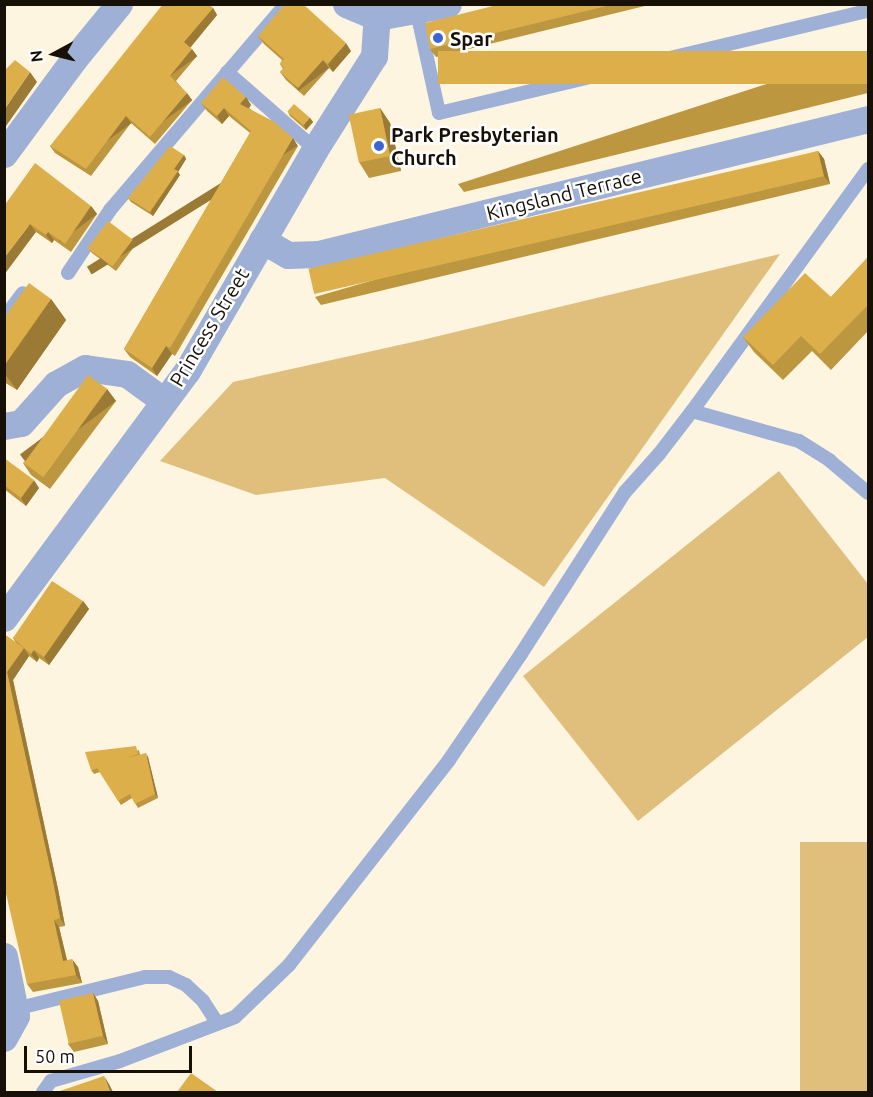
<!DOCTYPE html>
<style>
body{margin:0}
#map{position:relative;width:873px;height:1097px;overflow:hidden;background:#fef5e1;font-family:Ubuntu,sans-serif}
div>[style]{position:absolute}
.green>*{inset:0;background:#dfbf7b;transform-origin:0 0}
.lane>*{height:14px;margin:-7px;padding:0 7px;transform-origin:7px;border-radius:7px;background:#9fb0d6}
.street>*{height:27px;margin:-13.5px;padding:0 13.5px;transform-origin:13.5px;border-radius:13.5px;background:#9fb0d6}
.wall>*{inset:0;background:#bd9640}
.shaded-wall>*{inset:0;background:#9a7a34;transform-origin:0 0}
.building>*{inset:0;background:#dcaf4b;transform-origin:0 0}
.dots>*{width:16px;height:16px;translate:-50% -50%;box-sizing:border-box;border:3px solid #fff;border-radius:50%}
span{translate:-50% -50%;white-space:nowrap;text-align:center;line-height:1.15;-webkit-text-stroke:5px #fff;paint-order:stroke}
.poi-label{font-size:20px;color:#161006;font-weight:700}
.left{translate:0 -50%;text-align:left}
.street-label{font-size:20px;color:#161006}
.frame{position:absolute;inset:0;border:6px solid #161006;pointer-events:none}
.north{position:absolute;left:24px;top:24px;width:60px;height:60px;-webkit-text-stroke:4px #fff;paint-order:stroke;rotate:263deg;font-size:16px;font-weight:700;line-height:24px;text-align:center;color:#161006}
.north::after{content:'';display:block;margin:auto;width:21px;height:27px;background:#161006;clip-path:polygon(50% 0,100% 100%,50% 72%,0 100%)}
.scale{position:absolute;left:24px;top:1046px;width:168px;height:27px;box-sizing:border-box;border:3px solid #161006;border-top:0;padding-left:8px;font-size:18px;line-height:21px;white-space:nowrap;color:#161006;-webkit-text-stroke:4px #fff;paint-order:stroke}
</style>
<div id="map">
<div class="green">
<div style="clip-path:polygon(780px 254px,544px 587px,385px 478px,256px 495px,160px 461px,233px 382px,422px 340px)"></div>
<div style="clip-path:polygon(779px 471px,868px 584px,868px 637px,638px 821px,523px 676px)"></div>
<div style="left:800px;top:842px;width:68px;height:250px"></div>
</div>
<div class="lane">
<div style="left:417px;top:12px;width:103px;rotate:77.7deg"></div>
<div style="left:439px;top:113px;width:441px;rotate:-13.4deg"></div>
<div style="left:227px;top:72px;width:117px;rotate:41.2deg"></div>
<div style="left:868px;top:169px;width:299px;rotate:126deg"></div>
<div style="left:692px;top:411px;width:111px;rotate:15.7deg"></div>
<div style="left:799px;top:441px;width:36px;rotate:32deg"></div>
<div style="left:829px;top:460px;width:51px;rotate:40.2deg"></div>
<div style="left:68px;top:273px;width:76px;rotate:-56.3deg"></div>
<div style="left:110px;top:210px;width:271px;rotate:-49.5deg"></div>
<div style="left:4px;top:318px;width:31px;rotate:-53deg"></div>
<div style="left:15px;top:1009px;width:134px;rotate:-13.8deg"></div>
<div style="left:145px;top:977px;width:24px"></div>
<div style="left:169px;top:977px;width:19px;rotate:25deg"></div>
<div style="left:186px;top:985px;width:23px;rotate:43deg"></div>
<div style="left:203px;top:1001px;width:27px;rotate:57deg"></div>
<div style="left:43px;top:1092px;width:14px;rotate:-54deg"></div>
<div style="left:51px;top:1081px;width:72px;rotate:-16.2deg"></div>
<div style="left:120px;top:1061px;width:123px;rotate:-20.9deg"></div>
<div style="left:235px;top:1017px;width:75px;rotate:-43.9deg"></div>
<div style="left:289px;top:965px;width:260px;rotate:-52deg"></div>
<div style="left:449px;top:760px;width:128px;rotate:-55.8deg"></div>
<div style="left:521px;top:654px;width:193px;rotate:-57.3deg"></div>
<div style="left:625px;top:492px;width:51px;rotate:-48.2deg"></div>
<div style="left:659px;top:454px;width:54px;rotate:-52.5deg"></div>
</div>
<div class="street">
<div style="left:346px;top:4px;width:34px;rotate:23deg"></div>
<div style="left:377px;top:17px;width:72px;rotate:-10.4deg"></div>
<div style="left:4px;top:154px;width:118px;rotate:-53.6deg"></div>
<div style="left:74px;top:59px;width:71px;rotate:-50.7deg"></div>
<div style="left:262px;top:240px;width:30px;rotate:30deg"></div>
<div style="left:288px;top:255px;width:30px;rotate:-2deg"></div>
<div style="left:318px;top:254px;width:566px;rotate:-13.79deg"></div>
<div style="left:4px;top:426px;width:17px;rotate:-10deg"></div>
<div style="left:21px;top:423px;width:52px;rotate:-48.1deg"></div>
<div style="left:56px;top:384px;width:33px;rotate:-29deg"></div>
<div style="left:85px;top:368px;width:42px;rotate:8.1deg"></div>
<div style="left:127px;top:374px;width:46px;rotate:36.1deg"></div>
<div style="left:4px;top:618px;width:307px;rotate:-53.5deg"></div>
<div style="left:187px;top:371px;width:256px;rotate:-60deg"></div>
<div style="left:315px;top:149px;width:110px;rotate:-57.6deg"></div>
<div style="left:374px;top:56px;width:39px;rotate:-86deg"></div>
<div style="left:4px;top:956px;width:61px;rotate:78.7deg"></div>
<div style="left:16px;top:1016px;width:25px;rotate:119deg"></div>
</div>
<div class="wall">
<div style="clip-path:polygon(501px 4px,653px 4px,436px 57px,430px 49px)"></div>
<div style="clip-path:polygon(213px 8px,217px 15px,190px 48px,197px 56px,176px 81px,192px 100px,155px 144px,131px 123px,91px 176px,55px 153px,50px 146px)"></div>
<div style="clip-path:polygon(258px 36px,351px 51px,333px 72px,329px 68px,304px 96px,286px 80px,280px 72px,283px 69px,280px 64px,282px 60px,264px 44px)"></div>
<div style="clip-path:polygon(868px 51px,868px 93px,464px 192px,458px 184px)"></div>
<div style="clip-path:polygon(246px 97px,251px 105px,249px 108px,298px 146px,175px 356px,172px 354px,157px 376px,130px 357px,124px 349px,250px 133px,229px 116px,222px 124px,207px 111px,201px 103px)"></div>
<div style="clip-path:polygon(380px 108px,390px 123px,401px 171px,369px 178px,359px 162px)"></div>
<div style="clip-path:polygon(288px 112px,310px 118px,313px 122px,306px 130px,290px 116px)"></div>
<div style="clip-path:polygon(818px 151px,824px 159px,830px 184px,321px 305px,315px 297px)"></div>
<div style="clip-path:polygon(184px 155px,186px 159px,178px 172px,180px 175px,153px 216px,131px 202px,128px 198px)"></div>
<div style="clip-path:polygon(4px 206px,91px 206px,97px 214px,71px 252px,54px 240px,52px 243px,36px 232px)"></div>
<div style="clip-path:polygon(136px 244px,116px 271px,92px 253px,89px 249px)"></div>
<div style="clip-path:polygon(868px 257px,868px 331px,831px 370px,812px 351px,783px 380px,754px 352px,743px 337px,831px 297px)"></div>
<div style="clip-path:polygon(51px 299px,66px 320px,17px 390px,4px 382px,4px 318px)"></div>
<div style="clip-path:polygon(107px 389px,116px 401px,50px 489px,31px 475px,23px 463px)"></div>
<div style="clip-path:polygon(4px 458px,39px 488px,26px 506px,4px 489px)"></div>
<div style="clip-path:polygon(83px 601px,89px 609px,49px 665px,39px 658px,37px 662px,29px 656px,13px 680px,58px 889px,65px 926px,59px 927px,67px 960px,78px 967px,82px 983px,33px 992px,27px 984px,4px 634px,16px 643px,13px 638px)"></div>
<div style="clip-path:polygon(139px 750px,140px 755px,148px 757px,158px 798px,138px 808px,132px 798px,121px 805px,100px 772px,94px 774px,91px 770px)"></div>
<div style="clip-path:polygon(93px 993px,98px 1001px,108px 1044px,74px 1052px,68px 1044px)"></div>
</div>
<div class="shaded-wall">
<div style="clip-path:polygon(213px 8px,217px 15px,189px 49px,184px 42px)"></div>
<div style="clip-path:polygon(346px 43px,351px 51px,333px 72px,328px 64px)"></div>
<div style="left:192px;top:49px;width:9px;height:35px;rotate:54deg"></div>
<div style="left:323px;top:60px;width:10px;height:38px;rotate:53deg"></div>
<div style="clip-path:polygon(30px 72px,37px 82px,4px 129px,4px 110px)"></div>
<div style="left:187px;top:93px;width:9px;height:57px;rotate:54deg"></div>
<div style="clip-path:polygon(246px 97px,251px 105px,246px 112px,240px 104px)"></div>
<div style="clip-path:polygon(224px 108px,229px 116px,222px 124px,217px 116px)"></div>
<div style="clip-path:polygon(380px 108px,390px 123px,401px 171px,390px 156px)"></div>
<div style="left:126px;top:116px;width:9px;height:66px;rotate:54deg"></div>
<div style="clip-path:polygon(310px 118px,313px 122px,306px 130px,304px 125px)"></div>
<div style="left:293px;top:138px;width:9px;height:243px;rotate:58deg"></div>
<div style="clip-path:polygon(818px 151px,824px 159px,830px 184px,824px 176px)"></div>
<div style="clip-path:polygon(184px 155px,186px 159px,178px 172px,180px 175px,153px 216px,150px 212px,174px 169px)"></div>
<div style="left:91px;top:206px;width:10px;height:46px;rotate:53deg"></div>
<div style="clip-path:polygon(30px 224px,36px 232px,4px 275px,4px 258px)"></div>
<div style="clip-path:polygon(48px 232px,54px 240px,52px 243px,46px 235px)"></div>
<div style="left:133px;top:240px;width:5px;height:34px;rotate:53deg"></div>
<div style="clip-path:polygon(51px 299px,66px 320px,17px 390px,4px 373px,4px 366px)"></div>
<div style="clip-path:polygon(166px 346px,172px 354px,157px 376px,152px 368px)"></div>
<div style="left:107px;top:389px;width:15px;height:109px;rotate:53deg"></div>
<div style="clip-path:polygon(34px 480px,39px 488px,26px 506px,21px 498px)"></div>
<div style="clip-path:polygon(83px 601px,89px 609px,49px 665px,44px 657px)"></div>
<div style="clip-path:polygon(24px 648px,29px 656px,13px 680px,58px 889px,65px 926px,60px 918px,7px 672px)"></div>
<div style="clip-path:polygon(34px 650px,39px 658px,37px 662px,31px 654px)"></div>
<div style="clip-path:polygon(146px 753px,148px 757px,158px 798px,155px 794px)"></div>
<div style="clip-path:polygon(54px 920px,59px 927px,69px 969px,63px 961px)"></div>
<div style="clip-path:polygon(72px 959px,78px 967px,82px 983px,76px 975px)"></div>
<div style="clip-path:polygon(93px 993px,98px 1001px,108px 1044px,103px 1036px)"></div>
<div style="clip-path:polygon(104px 1076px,109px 1084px,113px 1092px,110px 1092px)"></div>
</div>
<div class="building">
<div style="clip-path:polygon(163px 4px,209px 4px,213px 8px,184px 42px,192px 49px,170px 76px,187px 93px,150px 137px,126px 116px,86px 169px,50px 146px)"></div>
<div style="clip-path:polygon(285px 4px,303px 4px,346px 43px,328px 64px,323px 60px,298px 88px,280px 72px,284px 68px,280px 64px,284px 59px,258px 36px)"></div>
<div style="clip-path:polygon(501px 4px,615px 4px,430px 49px,425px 23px)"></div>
<div style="left:868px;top:51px;width:33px;height:430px;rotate:90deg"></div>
<div style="clip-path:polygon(15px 60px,30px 72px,4px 110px,4px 71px)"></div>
<div style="clip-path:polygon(223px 77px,246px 97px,240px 104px,273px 121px,293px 138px,170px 348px,166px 346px,152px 368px,124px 349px,251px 131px,224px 108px,217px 116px,201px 103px)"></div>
<div style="left:294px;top:104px;width:21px;height:10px;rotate:41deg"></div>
<div style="left:380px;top:108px;width:49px;height:32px;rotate:78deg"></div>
<div style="clip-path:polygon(170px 146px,184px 155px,174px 169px,178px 171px,150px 212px,128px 198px)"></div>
<div style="left:818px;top:151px;width:26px;height:523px;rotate:77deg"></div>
<div style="clip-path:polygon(35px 163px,91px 206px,65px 244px,48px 232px,46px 235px,30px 224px,4px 258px,4px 206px)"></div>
<div style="left:108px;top:221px;width:31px;height:34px;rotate:37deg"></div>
<div style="clip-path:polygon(868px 257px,868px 305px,820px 354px,801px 336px,773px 365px,743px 337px,805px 273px,831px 297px)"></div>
<div style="clip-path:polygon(29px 283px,51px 299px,4px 366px,4px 318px)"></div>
<div style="left:88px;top:375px;width:24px;height:109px;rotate:36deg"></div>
<div style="clip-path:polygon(4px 458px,34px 480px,21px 498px,4px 485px)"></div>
<div style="clip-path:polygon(52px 581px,83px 601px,44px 657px,34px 650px,31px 654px,13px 638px)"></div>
<div style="clip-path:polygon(4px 634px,24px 648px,7px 672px,53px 881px,60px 918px,54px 920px,63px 961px,72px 959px,76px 975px,27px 984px,4px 885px)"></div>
<div style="clip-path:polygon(136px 746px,138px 754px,126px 758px,146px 753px,155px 794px,135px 804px,130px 794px,118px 801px,97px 768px,91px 770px,85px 752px)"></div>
<div style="left:93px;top:993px;width:44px;height:35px;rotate:77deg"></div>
<div style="clip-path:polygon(191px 1073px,218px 1092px,177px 1092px)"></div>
<div style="clip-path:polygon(104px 1076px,110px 1092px,57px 1092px)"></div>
</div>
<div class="dots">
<div style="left:438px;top:38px;background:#3c64d5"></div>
<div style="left:379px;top:146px;background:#3c64d5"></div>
</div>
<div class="poi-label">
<span class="left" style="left:450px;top:38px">Spar</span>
<span class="left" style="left:391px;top:146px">Park Presbyterian<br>Church</span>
</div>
<div class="street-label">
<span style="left:564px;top:194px;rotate:-14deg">Kingsland Terrace</span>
<span style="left:209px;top:327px;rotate:-59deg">Princess Street</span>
</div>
<div class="frame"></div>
<div class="north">N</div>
<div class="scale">50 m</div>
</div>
